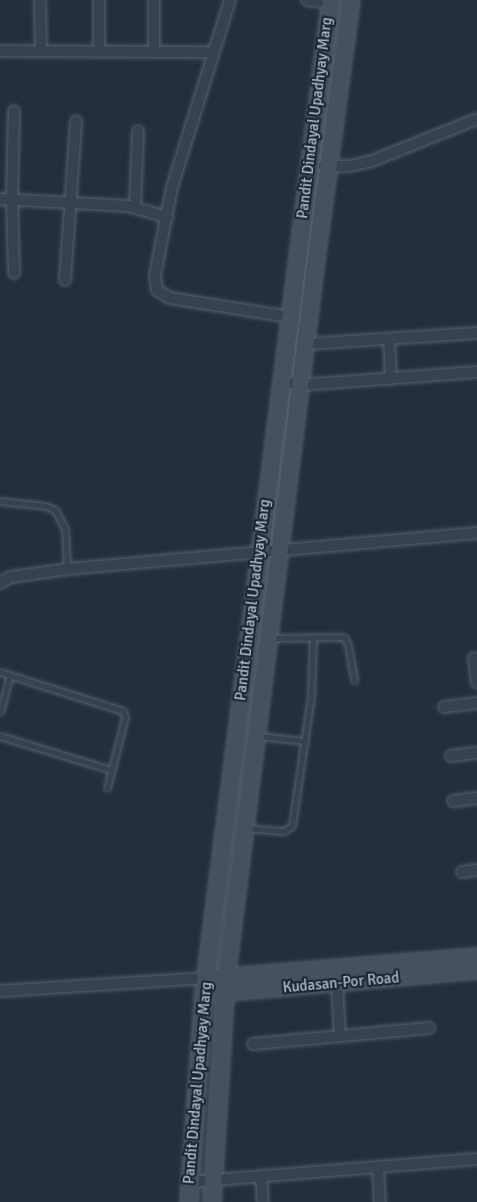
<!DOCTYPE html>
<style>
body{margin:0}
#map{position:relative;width:477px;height:1202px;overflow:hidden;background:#242f3e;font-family:Signika,sans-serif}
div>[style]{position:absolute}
.roads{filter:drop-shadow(0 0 2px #565f6c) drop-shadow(0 0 2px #565f6c)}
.lane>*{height:5px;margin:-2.5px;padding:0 2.5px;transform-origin:2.5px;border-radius:2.5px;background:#38414e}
.street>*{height:10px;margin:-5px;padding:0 5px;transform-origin:5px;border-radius:5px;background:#38414e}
.secondary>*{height:16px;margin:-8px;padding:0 8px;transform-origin:8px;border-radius:8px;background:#465061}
span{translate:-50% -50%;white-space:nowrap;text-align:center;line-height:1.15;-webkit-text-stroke:4.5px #1d2633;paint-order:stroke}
.street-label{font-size:15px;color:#b4bcc9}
</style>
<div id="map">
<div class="roads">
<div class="lane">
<div style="left:0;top:501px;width:46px;rotate:6.2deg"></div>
<div style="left:46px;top:506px;width:10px;rotate:24deg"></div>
<div style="left:55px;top:510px;width:21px;rotate:62deg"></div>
<div style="left:65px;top:529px;width:40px;rotate:87.1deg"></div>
<div style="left:272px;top:638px;width:72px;rotate:-0.8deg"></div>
<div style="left:344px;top:637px;width:9px;rotate:63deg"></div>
<div style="left:348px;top:645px;width:36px;rotate:80deg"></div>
<div style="left:0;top:672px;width:129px;rotate:17.6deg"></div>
<div style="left:123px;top:711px;width:6px;rotate:72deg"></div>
<div style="left:125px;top:717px;width:73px;rotate:104.2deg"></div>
<div style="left:0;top:712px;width:38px;rotate:-75deg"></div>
<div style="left:0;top:736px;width:116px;rotate:17deg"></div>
<div style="left:259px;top:736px;width:46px;rotate:6.2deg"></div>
<div style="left:247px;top:828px;width:37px;rotate:5deg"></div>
<div style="left:284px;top:831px;width:9px;rotate:-32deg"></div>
<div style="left:292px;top:826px;width:132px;rotate:-81.7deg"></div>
<div style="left:311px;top:695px;width:58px;rotate:-88deg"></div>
</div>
<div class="street">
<div style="left:40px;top:0;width:51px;rotate:88.9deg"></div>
<div style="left:99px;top:0;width:51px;rotate:90deg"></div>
<div style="left:230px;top:0;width:196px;rotate:107.2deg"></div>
<div style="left:172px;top:187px;width:90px;rotate:100.9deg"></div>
<div style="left:155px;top:275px;width:15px;rotate:82deg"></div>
<div style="left:157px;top:290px;width:15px;rotate:32deg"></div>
<div style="left:170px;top:298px;width:121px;rotate:9deg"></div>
<div style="left:307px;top:0;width:23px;rotate:7deg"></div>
<div style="left:0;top:51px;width:213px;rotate:0.3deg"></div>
<div style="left:154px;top:51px;width:51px;rotate:-90deg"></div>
<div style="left:14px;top:111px;width:89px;rotate:91.3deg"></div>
<div style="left:12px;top:200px;width:73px;rotate:88.4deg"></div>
<div style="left:324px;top:166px;width:26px"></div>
<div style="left:350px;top:166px;width:23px;rotate:-13deg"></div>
<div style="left:372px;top:161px;width:113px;rotate:-21.8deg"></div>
<div style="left:0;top:199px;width:128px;rotate:3.1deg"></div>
<div style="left:128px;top:206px;width:41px;rotate:15.8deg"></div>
<div style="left:135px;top:207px;width:76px;rotate:-87.7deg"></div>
<div style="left:65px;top:280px;width:159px;rotate:-86deg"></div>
<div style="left:389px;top:339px;width:40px;rotate:87.1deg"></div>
<div style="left:306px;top:344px;width:171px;rotate:-3.7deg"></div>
<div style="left:281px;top:381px;width:20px;rotate:11deg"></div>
<div style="left:301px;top:385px;width:176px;rotate:-4.2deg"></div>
<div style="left:0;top:583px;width:13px;rotate:-29deg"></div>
<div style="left:11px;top:577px;width:57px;rotate:-8.1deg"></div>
<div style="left:67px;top:569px;width:412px;rotate:-5deg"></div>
<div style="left:474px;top:658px;width:25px;rotate:83deg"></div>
<div style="left:444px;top:707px;width:33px;rotate:-7deg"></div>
<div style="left:451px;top:756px;width:26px;rotate:-7deg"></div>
<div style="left:453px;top:801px;width:24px;rotate:-7deg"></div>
<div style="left:462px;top:872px;width:15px;rotate:-8deg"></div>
<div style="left:337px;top:983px;width:53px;rotate:86.8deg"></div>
<div style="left:0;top:991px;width:207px;rotate:-3.6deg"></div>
<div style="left:253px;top:1044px;width:177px;rotate:-5.2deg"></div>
<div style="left:378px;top:1167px;width:35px;rotate:87deg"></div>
<div style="left:261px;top:1176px;width:26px;rotate:86deg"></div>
<div style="left:190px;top:1182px;width:288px;rotate:-4.6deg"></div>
</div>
<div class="secondary">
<div style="left:217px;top:978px;width:261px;rotate:-4.6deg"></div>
<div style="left:215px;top:993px;width:263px;rotate:-5deg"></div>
<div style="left:189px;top:1202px;width:211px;rotate:-85.9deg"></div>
<div style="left:204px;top:992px;width:1000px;rotate:-82.7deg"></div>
<div style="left:212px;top:1202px;width:224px;rotate:-86.4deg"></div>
<div style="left:226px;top:978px;width:733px;rotate:-82.87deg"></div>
<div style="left:317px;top:251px;width:253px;rotate:-82.3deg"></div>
</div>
</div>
<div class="street-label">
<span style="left:315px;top:118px;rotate:-83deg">Pandit Dindayal Upadhyay Marg</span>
<span style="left:253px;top:600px;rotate:-83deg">Pandit Dindayal Upadhyay Marg</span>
<span style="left:341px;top:983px;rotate:-5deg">Kudasan-Por Road</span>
<span style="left:198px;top:1083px;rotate:-85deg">Pandit Dindayal Upadhyay Marg</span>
</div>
</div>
